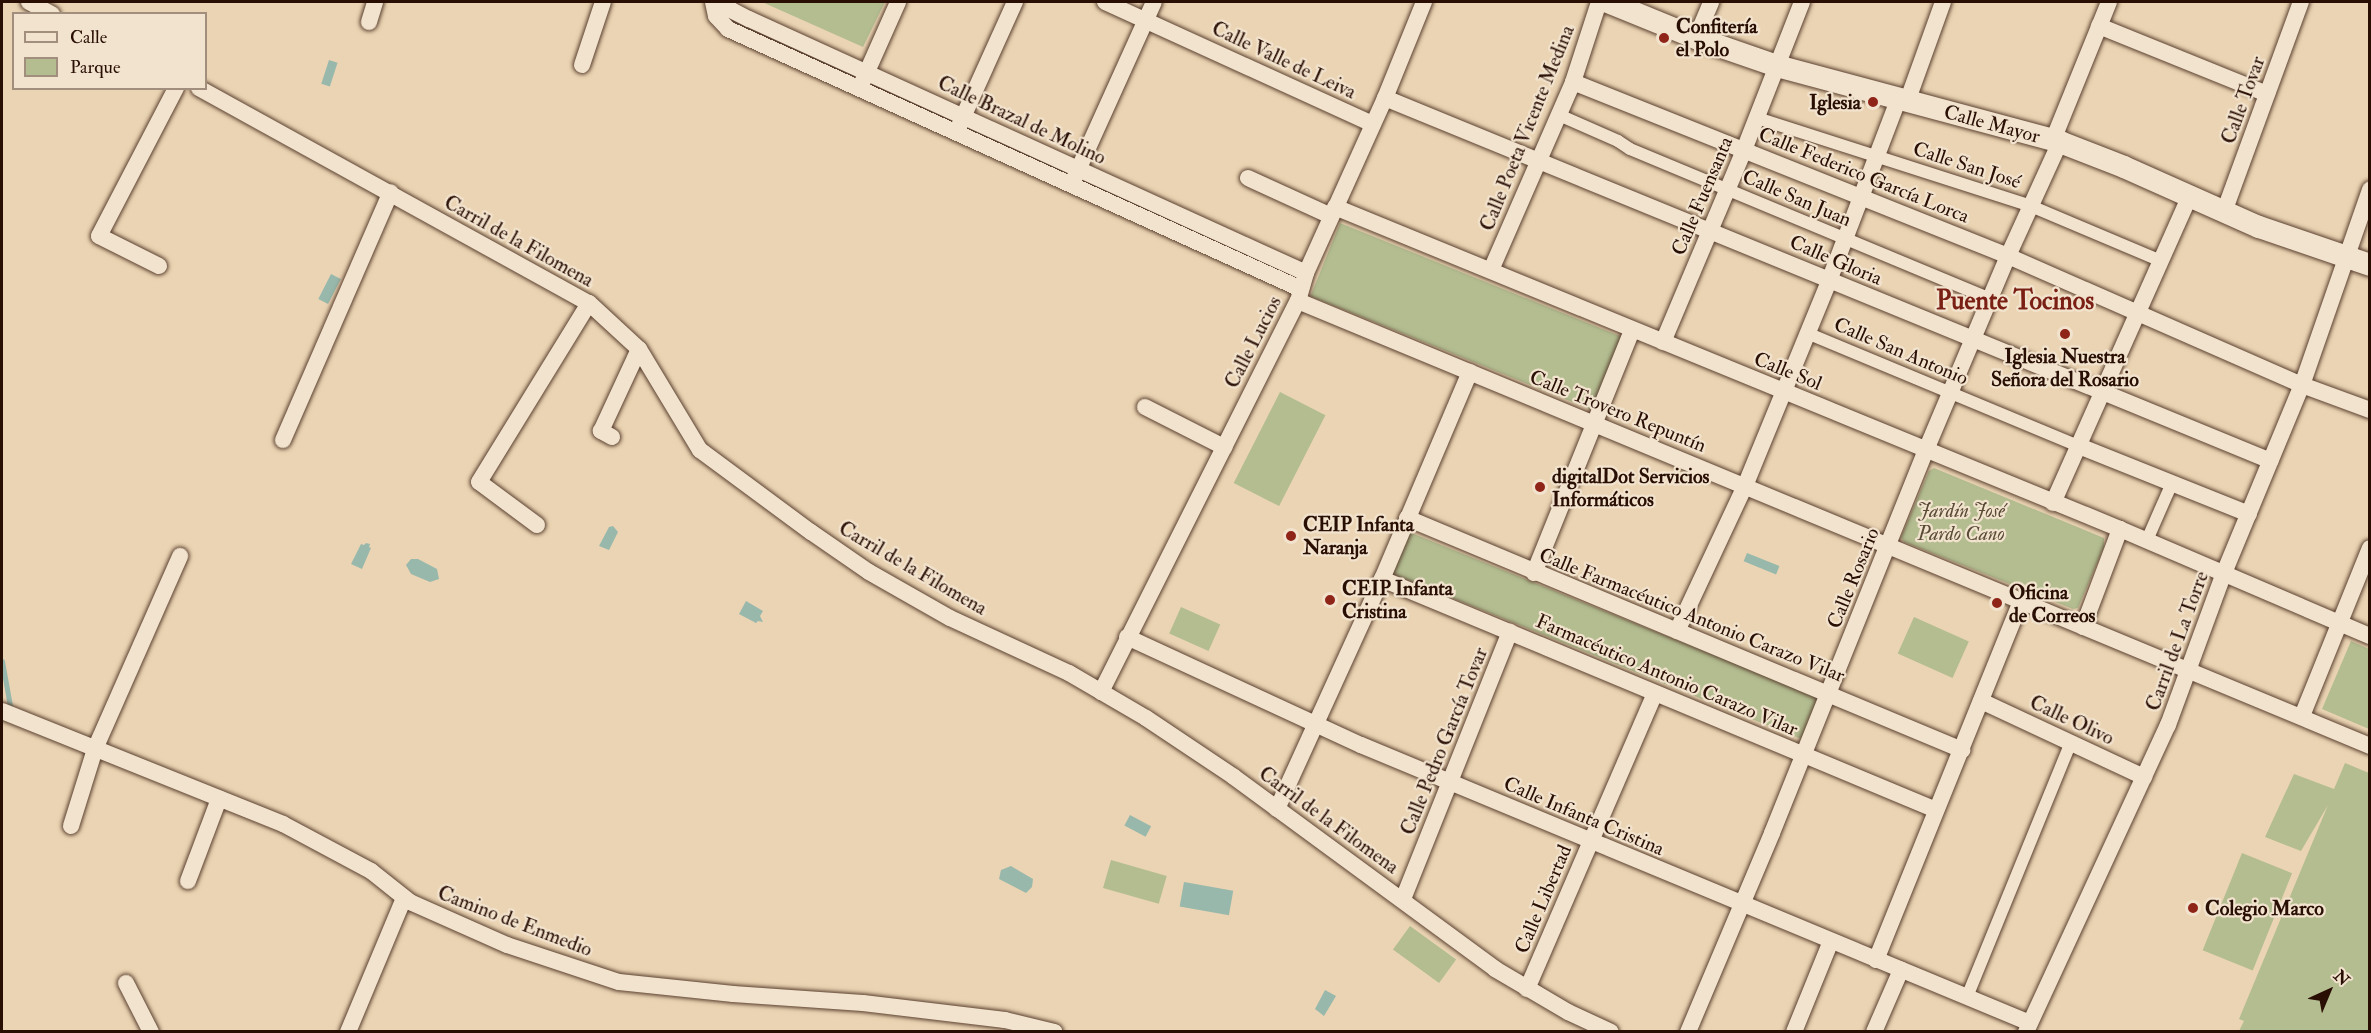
<!DOCTYPE html>
<meta charset="utf-8">
<style>
body{margin:0}
#map{position:relative;width:2371px;height:1033px;overflow:hidden;background:#ebd4b3;font-family:"IM FELL Double Pica",serif}
div>[style]{position:absolute}
.green>*{inset:0;background:#b3bd90;transform-origin:0 0}
.water>*{inset:0;background:#98b8ac;transform-origin:0 0}
.stream>*{height:5px;margin:-2.5px;padding:0 2.5px;transform-origin:2.5px;border-radius:2.5px;background:#98b8ac}
.roads{filter:drop-shadow(0 0 2px #5a4030) drop-shadow(0 0 2px #5a4030)}
.pedestrian>*{height:12px;margin:-6px;padding:0 6px;transform-origin:6px;border-radius:6px;background:#f2e3ce}
.minor>*{height:16px;margin:-8px;padding:0 8px;transform-origin:8px;border-radius:8px;background:#f2e3ce}
.secondary>*{height:22px;margin:-11px;padding:0 11px;transform-origin:11px;border-radius:11px;background:#f2e3ce}
.dots>*{width:16px;height:16px;translate:-50% -50%;box-sizing:border-box;border:3px solid #f2e3ce;border-radius:50%}
span{translate:-50% -50%;white-space:nowrap;text-align:center;line-height:1.15;-webkit-text-stroke:4.5px #f2e3ce;paint-order:stroke}
.poi-label{font-size:20px;color:#290e04;font-weight:700}
.left{translate:0 -50%;text-align:left}
.right{translate:-100% -50%;text-align:right}
.street-label{font-size:20px;color:#290e04}
.park-label{font-size:20px;color:#594b35;font-style:italic}
.district-label{font-size:26px;color:#7a1f14;font-weight:700}
.frame{position:absolute;inset:0;border:3px solid #290e04;pointer-events:none}
.legend{position:absolute;left:12px;top:12px;width:195px;height:78px;box-sizing:border-box;background:#f2e3ce;border:2px solid #a28e7d;margin:0;padding:8px 10px;list-style:none;font-size:18px;color:#290e04}
.legend li{display:flex;align-items:center;gap:12px;height:30px}
.legend b{width:30px;border:2px solid #a28e7d}
.north{position:absolute;left:2299px;top:961px;width:60px;height:60px;-webkit-text-stroke:4px #f2e3ce;paint-order:stroke;rotate:44deg;font-size:16px;font-weight:700;line-height:24px;text-align:center;color:#290e04}
.north::after{content:'';display:block;margin:auto;width:21px;height:27px;background:#290e04;clip-path:polygon(50% 0,100% 100%,50% 72%,0 100%)}
</style>
<div id="map">
<div class="green">
<div style="clip-path:polygon(762px 2px,885px 2px,863px 47px)"></div>
<div style="left:1340px;top:223px;width:307px;height:79px;rotate:22deg"></div>
<div style="left:1280px;top:392px;width:51px;height:102px;rotate:27deg"></div>
<div style="clip-path:polygon(1934px 468px,2104px 538px,2104px 547px,2078px 608px,2073px 609px,1904px 542px,1901px 537px,1929px 471px)"></div>
<div style="left:1409px;top:532px;width:441px;height:45px;rotate:22deg"></div>
<div style="left:1181px;top:607px;width:43px;height:29px;rotate:24deg"></div>
<div style="left:1914px;top:617px;width:60px;height:40px;rotate:24deg"></div>
<div style="clip-path:polygon(2351px 641px,2369px 649px,2369px 729px,2322px 709px)"></div>
<div style="clip-path:polygon(2345px 763px,2369px 773px,2369px 1031px,2239px 1031px,2244px 1021px,2239px 1019px,2328px 805px,2301px 851px,2265px 837px,2294px 774px,2334px 789px)"></div>
<div style="left:2242px;top:853px;width:54px;height:105px;rotate:22deg"></div>
<div style="left:1111px;top:860px;width:58px;height:29px;rotate:16deg"></div>
<div style="left:1410px;top:926px;width:57px;height:29px;rotate:36deg"></div>
</div>
<div class="water">
<div style="left:329px;top:60px;width:9px;height:25px;rotate:18deg"></div>
<div style="left:331px;top:274px;width:11px;height:28px;rotate:27deg"></div>
<div style="clip-path:polygon(613px 526px,618px 532px,609px 550px,599px 546px,609px 527px)"></div>
<div style="clip-path:polygon(366px 543px,370px 544px,369px 547px,371px 548px,362px 569px,351px 564px,361px 544px,364px 545px)"></div>
<div style="left:1747px;top:553px;width:35px;height:9px;rotate:22deg"></div>
<div style="clip-path:polygon(411px 559px,418px 559px,437px 569px,439px 579px,430px 582px,411px 574px,406px 565px)"></div>
<div style="clip-path:polygon(746px 601px,763px 611px,760px 616px,763px 622px,758px 621px,756px 623px,739px 614px)"></div>
<div style="left:1130px;top:815px;width:24px;height:12px;rotate:28deg"></div>
<div style="clip-path:polygon(1011px 866px,1033px 879px,1032px 887px,1026px 893px,999px 879px,1001px 870px)"></div>
<div style="left:1184px;top:882px;width:50px;height:25px;rotate:10deg"></div>
<div style="clip-path:polygon(1325px 990px,1336px 996px,1324px 1016px,1315px 1009px)"></div>
</div>
<div class="stream">
<div style="left:2px;top:661px;width:46px;rotate:79.9deg"></div>
</div>
<div class="roads">
<div class="pedestrian">
<div style="left:1559px;top:115px;width:64px;rotate:23.8deg"></div>
<div style="left:1618px;top:141px;width:14px;rotate:34deg"></div>
<div style="left:1630px;top:149px;width:390px;rotate:22.6deg"></div>
<div style="left:1757px;top:118px;width:288px;rotate:17.8deg"></div>
<div style="left:2031px;top:206px;width:141px;rotate:22.9deg"></div>
<div style="left:1807px;top:333px;width:295px;rotate:22.6deg"></div>
<div style="left:2147px;top:540px;width:62px;rotate:-66.3deg"></div>
<div style="left:1967px;top:997px;width:275px;rotate:-67.8deg"></div>
</div>
<div class="minor">
<div style="left:29px;top:2px;width:26px;rotate:28deg"></div>
<div style="left:713px;top:2px;width:14px;rotate:78deg"></div>
<div style="left:716px;top:16px;width:18px;rotate:47deg"></div>
<div style="left:728px;top:29px;width:629px;rotate:24.41deg"></div>
<div style="left:723px;top:2px;width:11px;rotate:45deg"></div>
<div style="left:731px;top:10px;width:20px;rotate:27deg"></div>
<div style="left:749px;top:19px;width:612px;rotate:24.51deg"></div>
<div style="left:1105px;top:2px;width:294px;rotate:24.5deg"></div>
<div style="left:369px;top:22px;width:21px;rotate:-73deg"></div>
<div style="left:2099px;top:26px;width:181px;rotate:22deg"></div>
<div style="left:1696px;top:38px;width:39px;rotate:-67deg"></div>
<div style="left:582px;top:65px;width:66px;rotate:-71.6deg"></div>
<div style="left:1573px;top:82px;width:469px;rotate:21.8deg"></div>
<div style="left:2008px;top:256px;width:321px;rotate:23.7deg"></div>
<div style="left:2302px;top:385px;width:72px;rotate:20.2deg"></div>
<div style="left:862px;top:83px;width:89px;rotate:-66deg"></div>
<div style="left:199px;top:88px;width:445px;rotate:28.9deg"></div>
<div style="left:589px;top:303px;width:68px;rotate:42.6deg"></div>
<div style="left:639px;top:349px;width:118px;rotate:58.9deg"></div>
<div style="left:700px;top:450px;width:138px;rotate:36.5deg"></div>
<div style="left:811px;top:532px;width:70px;rotate:34.6deg"></div>
<div style="left:869px;top:572px;width:93px;rotate:29.6deg"></div>
<div style="left:950px;top:618px;width:131px;rotate:24.8deg"></div>
<div style="left:1069px;top:673px;width:89px;rotate:30.3deg"></div>
<div style="left:1146px;top:718px;width:106px;rotate:33.8deg"></div>
<div style="left:1234px;top:777px;width:324px;rotate:36.3deg"></div>
<div style="left:1495px;top:969px;width:85px;rotate:30.5deg"></div>
<div style="left:1568px;top:1012px;width:47px;rotate:24.9deg"></div>
<div style="left:1385px;top:98px;width:957px;rotate:22.28deg"></div>
<div style="left:1907px;top:102px;width:106px;rotate:-70.2deg"></div>
<div style="left:959px;top:126px;width:136px;rotate:-65.7deg"></div>
<div style="left:2053px;top:140px;width:149px;rotate:-67.9deg"></div>
<div style="left:1248px;top:178px;width:91px;rotate:24.6deg"></div>
<div style="left:1074px;top:179px;width:194px;rotate:-65.7deg"></div>
<div style="left:1335px;top:207px;width:848px;rotate:22.3deg"></div>
<div style="left:2120px;top:529px;width:272px;rotate:23.2deg"></div>
<div style="left:2224px;top:212px;width:224px;rotate:-69.9deg"></div>
<div style="left:159px;top:266px;width:67px;rotate:-153.4deg"></div>
<div style="left:99px;top:236px;width:167px;rotate:-62.5deg"></div>
<div style="left:1491px;top:270px;width:205px;rotate:-66.4deg"></div>
<div style="left:1573px;top:82px;width:84px;rotate:-72deg"></div>
<div style="left:1298px;top:301px;width:1161px;rotate:22.54deg"></div>
<div style="left:1663px;top:342px;width:208px;rotate:-67.1deg"></div>
<div style="left:1744px;top:150px;width:159px;rotate:-68.6deg"></div>
<div style="left:1145px;top:407px;width:89px;rotate:26.9deg"></div>
<div style="left:612px;top:437px;width:13px;rotate:-151deg"></div>
<div style="left:601px;top:431px;width:90px;rotate:-65.1deg"></div>
<div style="left:283px;top:440px;width:270px;rotate:-66.5deg"></div>
<div style="left:2079px;top:446px;width:183px;rotate:21.8deg"></div>
<div style="left:2053px;top:503px;width:335px;rotate:-66deg"></div>
<div style="left:1407px;top:518px;width:602px;rotate:22.69deg"></div>
<div style="left:537px;top:525px;width:72px;rotate:-143.4deg"></div>
<div style="left:479px;top:482px;width:210px;rotate:-58.4deg"></div>
<div style="left:1534px;top:573px;width:261px;rotate:-68deg"></div>
<div style="left:1382px;top:579px;width:600px;rotate:22.63deg"></div>
<div style="left:2083px;top:627px;width:105px;rotate:-69.3deg"></div>
<div style="left:1677px;top:631px;width:160px;rotate:-64.9deg"></div>
<div style="left:1745px;top:486px;width:222px;rotate:-67.7deg"></div>
<div style="left:1829px;top:281px;width:194px;rotate:-69.1deg"></div>
<div style="left:1127px;top:637px;width:258px;rotate:24.8deg"></div>
<div style="left:1361px;top:745px;width:724px;rotate:22.57deg"></div>
<div style="left:1101px;top:692px;width:438px;rotate:-63.3deg"></div>
<div style="left:1298px;top:301px;width:29px;rotate:-74deg"></div>
<div style="left:1306px;top:273px;width:192px;rotate:-65.7deg"></div>
<div style="left:1385px;top:98px;width:104px;rotate:-67.9deg"></div>
<div style="left:1981px;top:701px;width:180px;rotate:25deg"></div>
<div style="left:2px;top:711px;width:303px;rotate:21.9deg"></div>
<div style="left:283px;top:824px;width:100px;rotate:28.1deg"></div>
<div style="left:371px;top:871px;width:50px;rotate:38.5deg"></div>
<div style="left:410px;top:902px;width:106px;rotate:23.9deg"></div>
<div style="left:507px;top:945px;width:118px;rotate:18.3deg"></div>
<div style="left:619px;top:982px;width:115px;rotate:6deg"></div>
<div style="left:733px;top:994px;width:130px;rotate:4deg"></div>
<div style="left:863px;top:1003px;width:143px;rotate:6.8deg"></div>
<div style="left:1005px;top:1020px;width:51px;rotate:13.5deg"></div>
<div style="left:2302px;top:716px;width:181px;rotate:-68deg"></div>
<div style="left:1277px;top:809px;width:253px;rotate:-65.5deg"></div>
<div style="left:1382px;top:579px;width:225px;rotate:-67deg"></div>
<div style="left:71px;top:826px;width:81px;rotate:-72.7deg"></div>
<div style="left:95px;top:749px;width:211px;rotate:-66.2deg"></div>
<div style="left:188px;top:881px;width:88px;rotate:-69.3deg"></div>
<div style="left:1403px;top:899px;width:288px;rotate:-68.2deg"></div>
<div style="left:1876px;top:960px;width:387px;rotate:-68deg"></div>
<div style="left:126px;top:983px;width:55px;rotate:63deg"></div>
<div style="left:1527px;top:989px;width:322px;rotate:-66.6deg"></div>
<div style="left:348px;top:1032px;width:145px;rotate:-67.3deg"></div>
<div style="left:1688px;top:1032px;width:216px;rotate:-67.1deg"></div>
<div style="left:1772px;top:833px;width:413px;rotate:-68.1deg"></div>
<div style="left:1926px;top:450px;width:211px;rotate:-67.1deg"></div>
<div style="left:2008px;top:256px;width:125px;rotate:-65.5deg"></div>
<div style="left:1794px;top:1032px;width:98px;rotate:-67.9deg"></div>
<div style="left:1874px;top:1032px;width:68px;rotate:-66.5deg"></div>
<div style="left:2026px;top:1032px;width:338px;rotate:-65.2deg"></div>
<div style="left:2168px;top:725px;width:162px;rotate:-69.8deg"></div>
<div style="left:2224px;top:573px;width:204px;rotate:-67.5deg"></div>
<div style="left:2302px;top:385px;width:207px;rotate:-70.8deg"></div>
</div>
<div class="secondary">
<div style="left:1608px;top:2px;width:95px;rotate:22.2deg"></div>
<div style="left:1696px;top:38px;width:86px;rotate:19.1deg"></div>
<div style="left:1777px;top:66px;width:293px;rotate:15deg"></div>
<div style="left:2060px;top:142px;width:69px;rotate:21.3deg"></div>
<div style="left:2124px;top:167px;width:148px;rotate:24deg"></div>
<div style="left:2259px;top:227px;width:117px;rotate:18.9deg"></div>
</div>
</div>
<div class="dots">
<div style="left:1664px;top:38px;background:#8f2418"></div>
<div style="left:1873px;top:102px;background:#8f2418"></div>
<div style="left:2065px;top:334px;background:#8f2418"></div>
<div style="left:1540px;top:487px;background:#8f2418"></div>
<div style="left:1291px;top:536px;background:#8f2418"></div>
<div style="left:1330px;top:600px;background:#8f2418"></div>
<div style="left:1997px;top:603px;background:#8f2418"></div>
<div style="left:2193px;top:908px;background:#8f2418"></div>
</div>
<div class="poi-label">
<span class="left" style="left:1676px;top:38px">Confitería<br>el Polo</span>
<span class="right" style="left:1861px;top:102px">Iglesia</span>
<span style="left:2065px;top:368px">Iglesia Nuestra<br>Señora del Rosario</span>
<span class="left" style="left:1552px;top:488px">digitalDot Servicios<br>Informáticos</span>
<span class="left" style="left:1303px;top:536px">CEIP Infanta<br>Naranja</span>
<span class="left" style="left:1342px;top:600px">CEIP Infanta<br>Cristina</span>
<span class="left" style="left:2009px;top:604px">Oficina<br>de Correos</span>
<span class="left" style="left:2205px;top:908px">Colegio Marco</span>
</div>
<div class="street-label">
<span style="left:1284px;top:60px;rotate:25deg">Calle Valle de Leiva</span>
<span style="left:2243px;top:100px;rotate:-70deg">Calle Tovar</span>
<span style="left:1022px;top:120px;rotate:25deg">Calle Brazal de Molino</span>
<span style="left:1992px;top:124px;rotate:15deg">Calle Mayor</span>
<span style="left:1527px;top:128px;rotate:-68deg">Calle Poeta Vicente Medina</span>
<span style="left:1967px;top:165px;rotate:18deg">Calle San José</span>
<span style="left:1864px;top:175px;rotate:22deg">Calle Federico García Lorca</span>
<span style="left:1702px;top:196px;rotate:-67deg">Calle Fuensanta</span>
<span style="left:1797px;top:198px;rotate:23deg">Calle San Juan</span>
<span style="left:519px;top:241px;rotate:29deg">Carril de la Filomena</span>
<span style="left:1836px;top:260px;rotate:23deg">Calle Gloria</span>
<span style="left:1253px;top:342px;rotate:-63deg">Calle Lucios</span>
<span style="left:1901px;top:351px;rotate:23deg">Calle San Antonio</span>
<span style="left:1788px;top:371px;rotate:22deg">Calle Sol</span>
<span style="left:1618px;top:411px;rotate:22deg">Calle Trovero Repuntín</span>
<span style="left:913px;top:568px;rotate:30deg">Carril de la Filomena</span>
<span style="left:1853px;top:578px;rotate:-68deg">Calle Rosario</span>
<span style="left:1692px;top:615px;rotate:22deg">Calle Farmacéutico Antonio Carazo Vilar</span>
<span style="left:2177px;top:641px;rotate:-70deg">Carril de La Torre</span>
<span style="left:1667px;top:675px;rotate:23deg">Farmacéutico Antonio Carazo Vilar</span>
<span style="left:2072px;top:720px;rotate:25deg">Calle Olivo</span>
<span style="left:1444px;top:741px;rotate:-68deg">Calle Pedro García Tovar</span>
<span style="left:1584px;top:816px;rotate:23deg">Calle Infanta Cristina</span>
<span style="left:1329px;top:820px;rotate:36deg">Carril de la Filomena</span>
<span style="left:1543px;top:899px;rotate:-67deg">Calle Libertad</span>
<span style="left:515px;top:921px;rotate:21deg">Camino de Enmedio</span>
</div>
<div class="park-label">
<span style="left:1961px;top:522px">Jardín José<br>Pardo Cano</span>
</div>
<div class="district-label">
<span style="left:2015px;top:302px">Puente Tocinos</span>
</div>
<div class="frame"></div>
<ul class="legend">
<li><b style="height:8px;background:#f2e3ce"></b>Calle</li>
<li><b style="height:16px;background:#b3bd90"></b>Parque</li>
</ul>
<div class="north">N</div>
</div>
